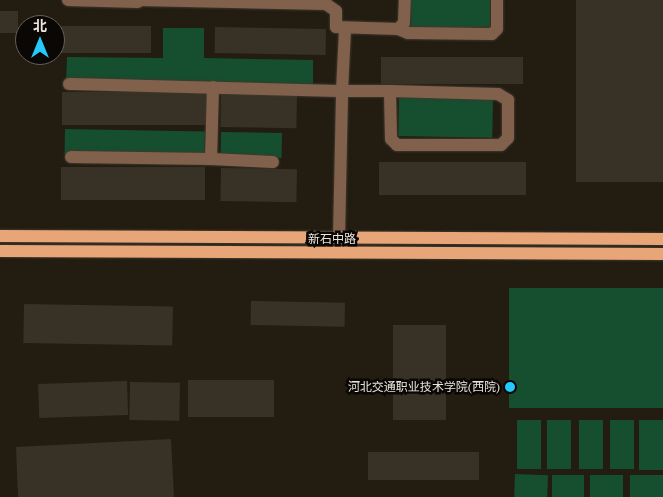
<!DOCTYPE html>
<meta charset="utf-8">
<style>
body{margin:0}
#map{position:relative;width:663px;height:497px;overflow:hidden;background:#231c11;font-family:"PT Serif","Noto Sans SC",serif}
div>[style]{position:absolute}
.green>*{inset:0;background:#154f2f;transform-origin:0 0}
.building>*{inset:0;background:#383125;transform-origin:0 0}
.roads{filter:drop-shadow(0 0 1px #3f382e) drop-shadow(0 0 1px #3f382e)}
.minor>*{height:12px;margin:-6px;padding:0 6px;transform-origin:6px;border-radius:6px;background:#81614c}
.major>*{height:12px;margin:-6px;padding:0 6px;transform-origin:6px;border-radius:6px;background:#e7a578}
.dots>*{width:14px;height:14px;translate:-50% -50%;box-sizing:border-box;border:2px solid #0a0704;border-radius:50%}
span{translate:-50% -50%;white-space:nowrap;text-align:center;line-height:1.15;-webkit-text-stroke:5px #0a0704;paint-order:stroke}
.street-label{font-size:12px;color:#eae5dd}
.poi-label{font-size:12px;color:#eae5dd}
.right{translate:-100% -50%;text-align:right}
.north{position:absolute;left:15px;top:15px;width:50px;height:50px;box-sizing:border-box;background:#0a0704;border:1px solid #64605b;border-radius:50%;rotate:0deg;font-size:14px;font-weight:700;line-height:20px;text-align:center;color:#eae5dd}
.north::after{content:'';display:block;margin:auto;width:18px;height:22px;background:#26c9fe;clip-path:polygon(50% 0,100% 100%,50% 72%,0 100%)}
</style>
<div id="map">
<div class="green">
<div style="left:411px;top:0;width:79px;height:27px"></div>
<div style="clip-path:polygon(163px 28px,204px 28px,204px 58px,313px 60px,313px 85px,66px 82px,67px 57px,163px 58px)"></div>
<div style="left:399px;top:97px;width:94px;height:39px;rotate:1deg"></div>
<div style="left:65px;top:129px;width:140px;height:25px;rotate:1deg"></div>
<div style="left:221px;top:132px;width:61px;height:25px;rotate:1deg"></div>
<div style="left:509px;top:288px;width:154px;height:120px"></div>
<div style="left:517px;top:420px;width:24px;height:49px"></div>
<div style="left:547px;top:420px;width:24px;height:49px"></div>
<div style="left:579px;top:420px;width:24px;height:49px"></div>
<div style="left:610px;top:420px;width:24px;height:49px"></div>
<div style="left:639px;top:420px;width:24px;height:50px"></div>
<div style="left:515px;top:474px;width:33px;height:23px;rotate:2deg"></div>
<div style="left:552px;top:475px;width:32px;height:22px"></div>
<div style="left:590px;top:475px;width:33px;height:22px"></div>
<div style="left:630px;top:475px;width:33px;height:22px"></div>
</div>
<div class="building">
<div style="left:576px;top:0;width:87px;height:182px"></div>
<div style="left:0;top:11px;width:18px;height:22px"></div>
<div style="left:57px;top:26px;width:94px;height:27px"></div>
<div style="left:215px;top:27px;width:111px;height:26px;rotate:1deg"></div>
<div style="left:381px;top:57px;width:142px;height:27px"></div>
<div style="left:62px;top:92px;width:145px;height:33px"></div>
<div style="left:221px;top:94px;width:76px;height:33px;rotate:1deg"></div>
<div style="left:379px;top:162px;width:147px;height:33px"></div>
<div style="left:61px;top:167px;width:144px;height:33px"></div>
<div style="left:221px;top:168px;width:76px;height:33px;rotate:1deg"></div>
<div style="left:251px;top:301px;width:94px;height:24px;rotate:1deg"></div>
<div style="left:24px;top:304px;width:149px;height:39px;rotate:1deg"></div>
<div style="left:393px;top:325px;width:53px;height:95px"></div>
<div style="left:188px;top:380px;width:86px;height:37px"></div>
<div style="left:127px;top:381px;width:34px;height:89px;rotate:88deg"></div>
<div style="left:130px;top:382px;width:50px;height:38px;rotate:1deg"></div>
<div style="clip-path:polygon(171px 439px,174px 497px,18px 497px,16px 447px)"></div>
<div style="left:368px;top:452px;width:111px;height:28px"></div>
</div>
<div class="roads">
<div class="minor">
<div style="left:68px;top:0;width:70px;rotate:1.6deg"></div>
<div style="left:138px;top:0;width:188px;rotate:1.2deg"></div>
<div style="left:326px;top:4px;width:12px;rotate:35deg"></div>
<div style="left:336px;top:11px;width:16px;rotate:90deg"></div>
<div style="left:336px;top:27px;width:62px;rotate:1.8deg"></div>
<div style="left:398px;top:29px;width:8px;rotate:-45deg"></div>
<div style="left:404px;top:23px;width:23px;rotate:-88deg"></div>
<div style="left:398px;top:29px;width:11px;rotate:22deg"></div>
<div style="left:408px;top:33px;width:84px;rotate:0.7deg"></div>
<div style="left:492px;top:34px;width:7px;rotate:-45deg"></div>
<div style="left:497px;top:29px;width:29px;rotate:-90deg"></div>
<div style="left:69px;top:84px;width:273px;rotate:1.5deg"></div>
<div style="left:342px;top:91px;width:62px;rotate:-87.2deg"></div>
<div style="left:213px;top:87px;width:72px;rotate:91.6deg"></div>
<div style="left:211px;top:159px;width:62px;rotate:2.8deg"></div>
<div style="left:71px;top:157px;width:140px;rotate:0.8deg"></div>
<div style="left:339px;top:238px;width:147px;rotate:-88.8deg"></div>
<div style="left:342px;top:91px;width:48px"></div>
<div style="left:390px;top:91px;width:108px;rotate:1.6deg"></div>
<div style="left:498px;top:94px;width:12px;rotate:31deg"></div>
<div style="left:508px;top:100px;width:38px;rotate:90deg"></div>
<div style="left:508px;top:138px;width:10px;rotate:135deg"></div>
<div style="left:501px;top:145px;width:104px;rotate:180deg"></div>
<div style="left:397px;top:145px;width:8px;rotate:-135deg"></div>
<div style="left:391px;top:139px;width:48px;rotate:-91.2deg"></div>
</div>
<div class="major">
<div style="left:0;top:236px;width:663px;rotate:0.26deg"></div>
<div style="left:0;top:251px;width:663px;rotate:0.26deg"></div>
</div>
</div>
<div class="dots">
<div style="left:510px;top:387px;background:#26c9fe"></div>
</div>
<div class="street-label">
<span style="left:332px;top:239px">新石中路</span>
</div>
<div class="poi-label">
<span class="right" style="left:500px;top:387px">河北交通职业技术学院(西院)</span>
</div>
<div class="north">北</div>
</div>
